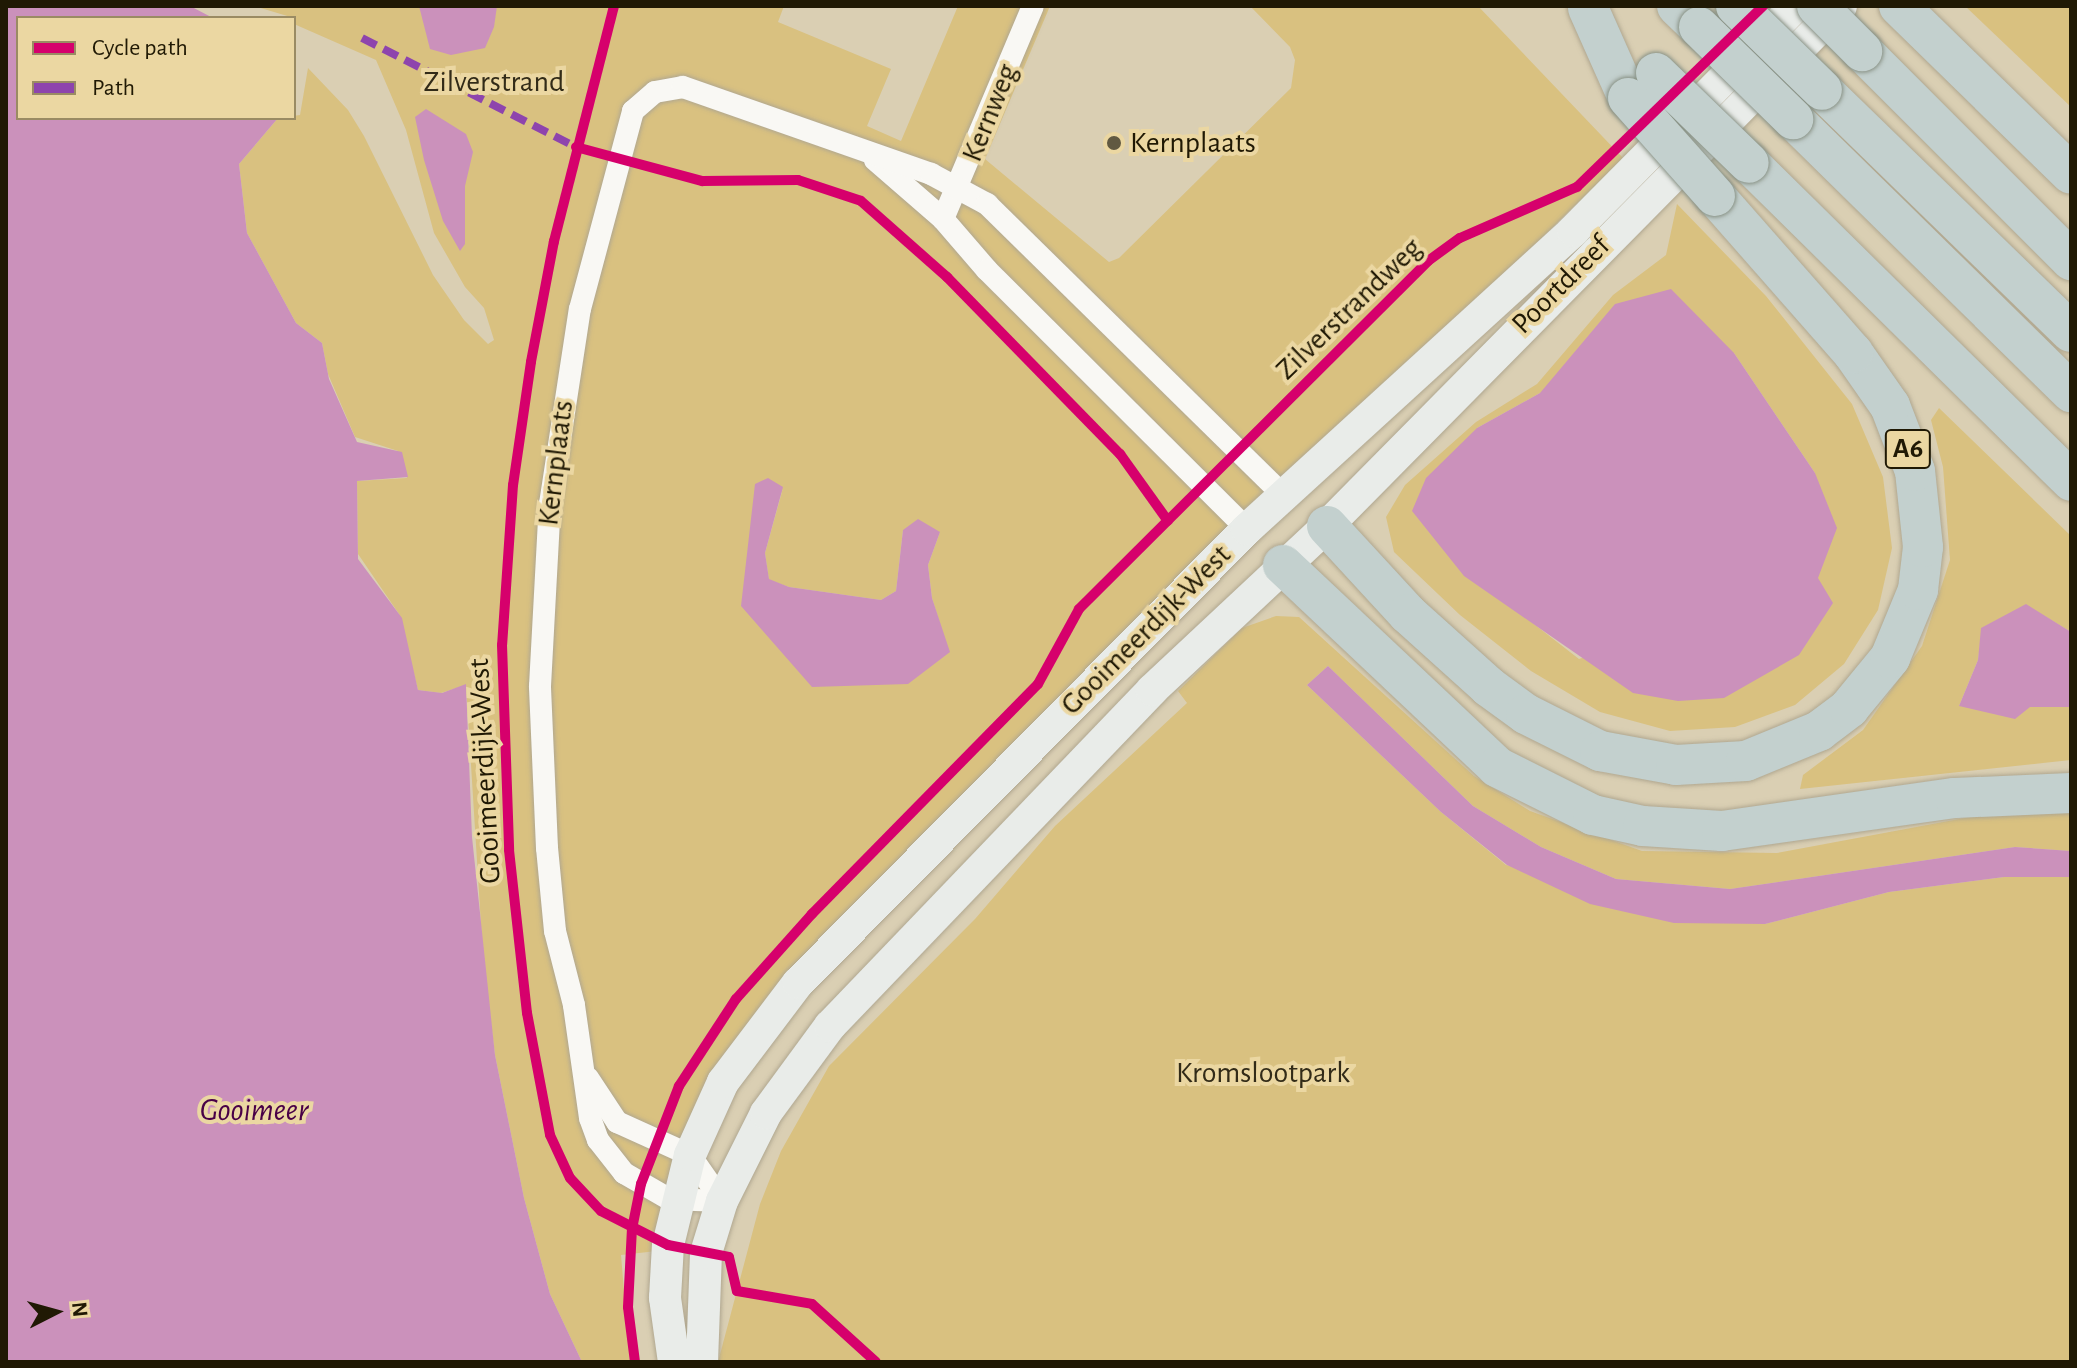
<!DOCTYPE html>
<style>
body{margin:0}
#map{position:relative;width:2077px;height:1368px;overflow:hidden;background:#dacfb3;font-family:"Alegreya Sans",sans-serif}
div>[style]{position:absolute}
.green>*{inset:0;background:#d9c180}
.water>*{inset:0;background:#cb91bb}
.roads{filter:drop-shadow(0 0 2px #b0a790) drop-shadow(0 0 2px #b0a790)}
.street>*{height:22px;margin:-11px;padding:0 11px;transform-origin:11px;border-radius:11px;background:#f9f8f4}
.secondary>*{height:32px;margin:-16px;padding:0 16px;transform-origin:16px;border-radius:16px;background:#e9ece9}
.highway>*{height:40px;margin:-20px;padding:0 20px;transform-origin:20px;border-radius:20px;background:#c3d0ce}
.bridges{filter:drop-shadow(0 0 2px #899286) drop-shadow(0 0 2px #899286)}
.highway-bridge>*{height:40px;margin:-20px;padding:0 20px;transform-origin:20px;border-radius:20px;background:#c3d0ce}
.quiet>*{height:8px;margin-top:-4px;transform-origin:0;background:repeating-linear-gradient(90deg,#8e44ad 0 16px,transparent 0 24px)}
.cycleway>*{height:10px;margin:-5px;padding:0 5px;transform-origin:5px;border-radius:5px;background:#d6006c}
.dots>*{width:22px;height:22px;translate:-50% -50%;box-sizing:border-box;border:4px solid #ebd7a2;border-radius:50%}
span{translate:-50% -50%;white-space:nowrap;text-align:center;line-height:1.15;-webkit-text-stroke:8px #ebd7a2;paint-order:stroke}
.shield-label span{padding:2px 6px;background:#ebd7a2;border:2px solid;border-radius:6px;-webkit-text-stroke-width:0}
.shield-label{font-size:28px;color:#201904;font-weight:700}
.park-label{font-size:30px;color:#322b18}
.street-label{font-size:30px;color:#201904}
.poi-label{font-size:30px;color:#201904}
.left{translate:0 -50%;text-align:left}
.water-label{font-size:32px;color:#490047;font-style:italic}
.frame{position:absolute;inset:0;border:8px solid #201904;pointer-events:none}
.legend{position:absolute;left:16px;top:16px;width:280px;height:104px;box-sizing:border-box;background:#ebd7a2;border:2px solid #9a8b63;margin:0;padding:10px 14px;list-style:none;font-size:24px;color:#201904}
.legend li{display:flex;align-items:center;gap:16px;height:40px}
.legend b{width:40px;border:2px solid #9a8b63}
.north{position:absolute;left:16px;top:1272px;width:80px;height:80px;-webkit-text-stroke:6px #ebd7a2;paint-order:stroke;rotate:84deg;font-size:22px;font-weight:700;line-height:32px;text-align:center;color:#201904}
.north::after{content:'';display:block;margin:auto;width:28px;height:36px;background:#201904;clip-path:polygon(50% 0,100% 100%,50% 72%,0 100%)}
</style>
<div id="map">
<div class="green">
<div style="clip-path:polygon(evenodd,254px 6px,784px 6px,778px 22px,891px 69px,867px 126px,901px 141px,958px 6px,1050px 6px,985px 159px,1109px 262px,1119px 258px,1291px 88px,1295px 60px,1290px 47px,1250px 6px,1478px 6px,1623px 158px,820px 946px,747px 1035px,657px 1251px,621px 1255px,630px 1362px,582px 1362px,550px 1294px,524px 1198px,495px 1055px,483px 957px,466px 685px,441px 693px,418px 690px,399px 614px,358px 554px,357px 481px,407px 478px,398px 451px,355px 437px,328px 374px,322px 343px,296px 323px,247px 233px,239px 164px,278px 118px,300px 115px,308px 68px,348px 110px,364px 136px,433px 275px,464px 320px,488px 344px,494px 340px,484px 308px,465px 287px,434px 233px,406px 130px,376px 60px,294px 24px,294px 18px,254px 6px,783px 488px,765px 553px,769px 580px,789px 587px,881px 600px,896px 591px,903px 530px,940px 532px,928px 565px,932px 598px,949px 652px,741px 606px,783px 488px)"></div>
<div style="clip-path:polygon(1965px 6px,2071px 6px,2071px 107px)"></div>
<div style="clip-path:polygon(evenodd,1677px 204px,1766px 296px,1852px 404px,1883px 477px,1892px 548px,1878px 610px,1844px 664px,1795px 705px,1735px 727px,1670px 731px,1600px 712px,1531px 671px,1460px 615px,1394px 552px,1386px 517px,1405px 485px,1476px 422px,1537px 384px,1613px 295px,1666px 255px,1677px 204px,1734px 353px,1815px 473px,1818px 578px,1579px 659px,1525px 617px,1477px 428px,1540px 393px,1734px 353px)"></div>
<div style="clip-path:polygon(1939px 408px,2071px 536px,2071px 632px,2026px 605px,1982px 628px,1978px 660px,1959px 706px,2071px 707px,2071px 760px,1800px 789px,1803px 775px,1863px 730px,1922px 646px,1950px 560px,1943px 467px,1931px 420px)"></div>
<div style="clip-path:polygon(1276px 616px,1299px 617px,1474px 776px,1530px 811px,1642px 851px,1777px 853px,1970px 817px,2071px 810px,2071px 851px,2015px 847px,1730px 889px,1616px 879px,1541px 847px,1473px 806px,1328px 666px,1307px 685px,1441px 812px,1506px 865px,1765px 924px,1889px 892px,2004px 877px,2071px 877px,2071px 1362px,718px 1362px,760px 1204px,781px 1151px,829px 1066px,975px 919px,1055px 826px,1187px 703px,1178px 691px,1242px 628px)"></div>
</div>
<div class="water">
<div style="clip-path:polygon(6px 6px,190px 6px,213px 18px,18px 18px,18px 118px,278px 118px,239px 164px,247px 233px,296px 323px,322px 343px,329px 379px,357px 442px,402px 452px,408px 477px,357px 481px,358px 559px,402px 618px,418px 690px,442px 693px,466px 684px,472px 837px,495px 1055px,524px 1198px,550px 1294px,582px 1362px,6px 1362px)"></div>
<div style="clip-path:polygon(419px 6px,497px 6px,494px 27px,485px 48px,451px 55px,430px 49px)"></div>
<div style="clip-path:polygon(426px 109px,466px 134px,473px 152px,465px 186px,465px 244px,460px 251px,443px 221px,424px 160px,415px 117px)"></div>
<div style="clip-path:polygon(1671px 289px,1734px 353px,1815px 473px,1837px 528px,1818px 578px,1833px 603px,1799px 655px,1724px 698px,1678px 701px,1633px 693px,1464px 576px,1412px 511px,1426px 478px,1477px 428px,1540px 393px,1615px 304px)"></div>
<div style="clip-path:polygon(768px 478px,783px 487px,765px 553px,769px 579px,789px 587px,881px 600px,896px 591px,903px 530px,918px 519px,940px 532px,928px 565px,932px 598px,950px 652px,908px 684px,812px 687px,741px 606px,755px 484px)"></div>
<div style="clip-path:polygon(2026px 604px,2071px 632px,2071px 707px,2030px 707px,2015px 719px,1959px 706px,1978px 660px,1981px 628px)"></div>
<div style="clip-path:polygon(1328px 666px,1473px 806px,1541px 847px,1616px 879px,1730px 889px,2015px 847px,2071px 851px,2071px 877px,2004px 877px,1889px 892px,1765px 924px,1674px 923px,1590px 904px,1507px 865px,1441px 812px,1307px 685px)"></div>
</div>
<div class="roads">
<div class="street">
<div style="left:875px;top:160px;width:90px;rotate:40.9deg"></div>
<div style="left:943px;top:219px;width:67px;rotate:49.2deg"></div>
<div style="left:987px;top:270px;width:367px;rotate:44.9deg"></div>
<div style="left:943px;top:219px;width:231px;rotate:-67.1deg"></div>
<div style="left:588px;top:1078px;width:53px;rotate:56.6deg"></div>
<div style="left:617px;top:1122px;width:80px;rotate:24.3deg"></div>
<div style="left:690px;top:1155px;width:56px;rotate:55.2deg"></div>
<div style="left:722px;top:1201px;width:53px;rotate:-177.8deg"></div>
<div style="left:669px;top:1199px;width:52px;rotate:-150deg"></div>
<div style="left:624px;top:1173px;width:42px;rotate:-128.2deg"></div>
<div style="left:598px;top:1140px;width:23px;rotate:-110deg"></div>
<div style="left:590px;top:1118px;width:114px;rotate:-98.1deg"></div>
<div style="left:574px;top:1005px;width:76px;rotate:-104.4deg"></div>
<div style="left:555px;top:931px;width:83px;rotate:-95.5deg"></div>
<div style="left:547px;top:848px;width:162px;rotate:-92.5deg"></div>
<div style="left:540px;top:686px;width:182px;rotate:-86.9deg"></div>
<div style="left:550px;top:504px;width:197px;rotate:-81.3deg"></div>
<div style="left:580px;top:309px;width:205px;rotate:-75deg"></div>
<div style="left:633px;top:111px;width:29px;rotate:-41deg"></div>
<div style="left:655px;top:92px;width:28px;rotate:-10deg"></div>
<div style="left:683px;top:87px;width:263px;rotate:19.3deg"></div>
<div style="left:931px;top:174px;width:64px;rotate:28.2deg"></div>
<div style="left:987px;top:204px;width:419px;rotate:44.5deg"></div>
</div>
<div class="secondary">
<div style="left:674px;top:1362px;width:65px;rotate:-98deg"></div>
<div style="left:665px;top:1298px;width:53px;rotate:-86.8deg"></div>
<div style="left:668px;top:1245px;width:93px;rotate:-76.3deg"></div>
<div style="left:690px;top:1155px;width:80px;rotate:-65.7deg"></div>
<div style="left:723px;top:1082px;width:124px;rotate:-52.9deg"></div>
<div style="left:798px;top:983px;width:639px;rotate:-45.32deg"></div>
<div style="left:1247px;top:529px;width:442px;rotate:-42.4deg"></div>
<div style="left:1573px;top:231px;width:317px;rotate:-45.3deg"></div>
<div style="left:702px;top:1362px;width:109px;rotate:-87.9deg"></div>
<div style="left:706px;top:1253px;width:54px;rotate:-72.9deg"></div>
<div style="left:722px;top:1201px;width:98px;rotate:-63.4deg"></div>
<div style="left:766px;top:1113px;width:108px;rotate:-53.7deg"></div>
<div style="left:830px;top:1026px;width:465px;rotate:-46.2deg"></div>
<div style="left:1152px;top:690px;width:240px;rotate:-43.1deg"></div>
<div style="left:1327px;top:526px;width:731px;rotate:-45.33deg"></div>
</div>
<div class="highway">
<div style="left:1677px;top:6px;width:30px;rotate:44deg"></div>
<div style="left:1899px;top:6px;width:240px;rotate:44.3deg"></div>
<div style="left:1588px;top:8px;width:98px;rotate:66deg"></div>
<div style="left:1862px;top:51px;width:296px;rotate:45deg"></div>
<div style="left:1822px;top:90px;width:347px;rotate:44.2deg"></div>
<div style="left:1793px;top:119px;width:390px;rotate:44.5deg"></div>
<div style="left:1749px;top:163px;width:453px;rotate:44.6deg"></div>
<div style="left:1327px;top:526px;width:120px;rotate:47.4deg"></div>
<div style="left:1408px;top:614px;width:109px;rotate:42deg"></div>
<div style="left:1489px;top:687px;width:46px;rotate:36.1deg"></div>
<div style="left:1526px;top:714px;width:83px;rotate:26.6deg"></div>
<div style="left:1600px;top:751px;width:77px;rotate:10.4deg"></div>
<div style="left:1676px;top:765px;width:70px;rotate:-3.3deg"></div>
<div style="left:1746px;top:761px;width:79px;rotate:-22.3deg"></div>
<div style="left:1819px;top:731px;width:38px;rotate:-37deg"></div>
<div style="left:1849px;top:708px;width:65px;rotate:-50.6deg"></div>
<div style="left:1890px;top:658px;width:74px;rotate:-67.6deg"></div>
<div style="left:1918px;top:590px;width:43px;rotate:-83.4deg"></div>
<div style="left:1923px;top:547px;width:76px;rotate:-96deg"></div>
<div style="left:1915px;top:471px;width:70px;rotate:-111deg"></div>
<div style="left:1890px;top:406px;width:65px;rotate:-124.9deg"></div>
<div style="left:1853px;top:353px;width:209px;rotate:-131.3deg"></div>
<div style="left:1283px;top:565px;width:294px;rotate:43.3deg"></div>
<div style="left:1497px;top:767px;width:107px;rotate:26.6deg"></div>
<div style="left:1593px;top:815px;width:51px;rotate:12.4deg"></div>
<div style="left:1643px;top:826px;width:79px;rotate:3.6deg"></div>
<div style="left:1722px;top:831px;width:235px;rotate:-8.1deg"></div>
<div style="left:1955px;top:798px;width:116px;rotate:-2.5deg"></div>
</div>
</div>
<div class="bridges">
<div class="highway-bridge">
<div style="left:1736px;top:6px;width:120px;rotate:44.3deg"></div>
<div style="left:1817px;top:6px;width:64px;rotate:45deg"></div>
<div style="left:1699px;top:27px;width:132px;rotate:44.4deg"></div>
<div style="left:1656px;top:73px;width:129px;rotate:44.1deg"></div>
<div style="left:1628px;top:98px;width:131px;rotate:48.4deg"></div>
</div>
</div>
<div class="quiet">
<div style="left:362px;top:38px;width:240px;rotate:27deg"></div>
</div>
<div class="cycleway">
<div style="left:614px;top:6px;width:243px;rotate:104.3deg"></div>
<div style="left:554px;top:241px;width:123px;rotate:100.8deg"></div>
<div style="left:531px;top:362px;width:124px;rotate:98.3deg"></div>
<div style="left:513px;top:485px;width:160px;rotate:93.9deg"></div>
<div style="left:502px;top:645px;width:205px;rotate:88deg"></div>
<div style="left:509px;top:850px;width:164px;rotate:83.7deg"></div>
<div style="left:527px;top:1013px;width:124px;rotate:79.3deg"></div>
<div style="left:550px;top:1135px;width:47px;rotate:65.1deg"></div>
<div style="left:570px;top:1178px;width:45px;rotate:46.8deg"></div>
<div style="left:601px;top:1211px;width:75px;rotate:26.9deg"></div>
<div style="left:668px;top:1245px;width:62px;rotate:11.1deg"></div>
<div style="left:729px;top:1257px;width:35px;rotate:77deg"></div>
<div style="left:737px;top:1291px;width:76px;rotate:9.8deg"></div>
<div style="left:812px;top:1304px;width:86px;rotate:42.2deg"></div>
<div style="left:576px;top:147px;width:131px;rotate:15.1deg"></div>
<div style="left:702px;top:181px;width:96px;rotate:-0.6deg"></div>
<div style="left:798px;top:180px;width:66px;rotate:18.4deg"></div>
<div style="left:861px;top:201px;width:115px;rotate:41.5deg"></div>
<div style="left:947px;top:277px;width:248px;rotate:45.7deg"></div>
<div style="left:1120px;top:454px;width:82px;rotate:54.4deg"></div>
<div style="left:635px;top:1362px;width:55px;rotate:-97.3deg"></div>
<div style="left:628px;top:1307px;width:78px;rotate:-87.1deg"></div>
<div style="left:632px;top:1229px;width:46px;rotate:-78.7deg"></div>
<div style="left:641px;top:1184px;width:105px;rotate:-68.8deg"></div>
<div style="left:679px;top:1086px;width:104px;rotate:-56.8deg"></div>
<div style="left:736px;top:999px;width:114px;rotate:-48.2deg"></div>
<div style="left:812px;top:914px;width:322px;rotate:-45.5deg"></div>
<div style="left:1038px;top:684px;width:85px;rotate:-61.3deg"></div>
<div style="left:1079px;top:609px;width:493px;rotate:-44.9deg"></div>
<div style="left:1428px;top:261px;width:39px;rotate:-36deg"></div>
<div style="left:1460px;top:238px;width:128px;rotate:-23.6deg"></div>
<div style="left:1577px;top:187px;width:260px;rotate:-44.2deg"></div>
</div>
<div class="dots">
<div style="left:1114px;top:143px;background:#615941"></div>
</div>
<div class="shield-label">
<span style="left:1908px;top:449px">A6</span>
</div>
<div class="park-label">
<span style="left:494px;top:82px">Zilverstrand</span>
<span style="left:1263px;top:1073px">Kromslootpark</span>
</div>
<div class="street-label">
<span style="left:990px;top:113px;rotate:-68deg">Kernweg</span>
<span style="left:1561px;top:285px;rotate:-45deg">Poortdreef</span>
<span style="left:1349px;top:309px;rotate:-44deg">Zilverstrandweg</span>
<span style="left:556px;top:463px;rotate:-83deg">Kernplaats</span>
<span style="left:1146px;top:630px;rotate:-45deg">Gooimeerdijk-West</span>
<span style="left:485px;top:771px;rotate:-93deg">Gooimeerdijk-West</span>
</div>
<div class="poi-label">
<span class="left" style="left:1130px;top:143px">Kernplaats</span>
</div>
<div class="water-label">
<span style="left:254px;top:1110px">Gooimeer</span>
</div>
<div class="frame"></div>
<ul class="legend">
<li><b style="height:10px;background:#d6006c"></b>Cycle path</li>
<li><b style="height:10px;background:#8e44ad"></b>Path</li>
</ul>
<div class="north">N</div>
</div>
